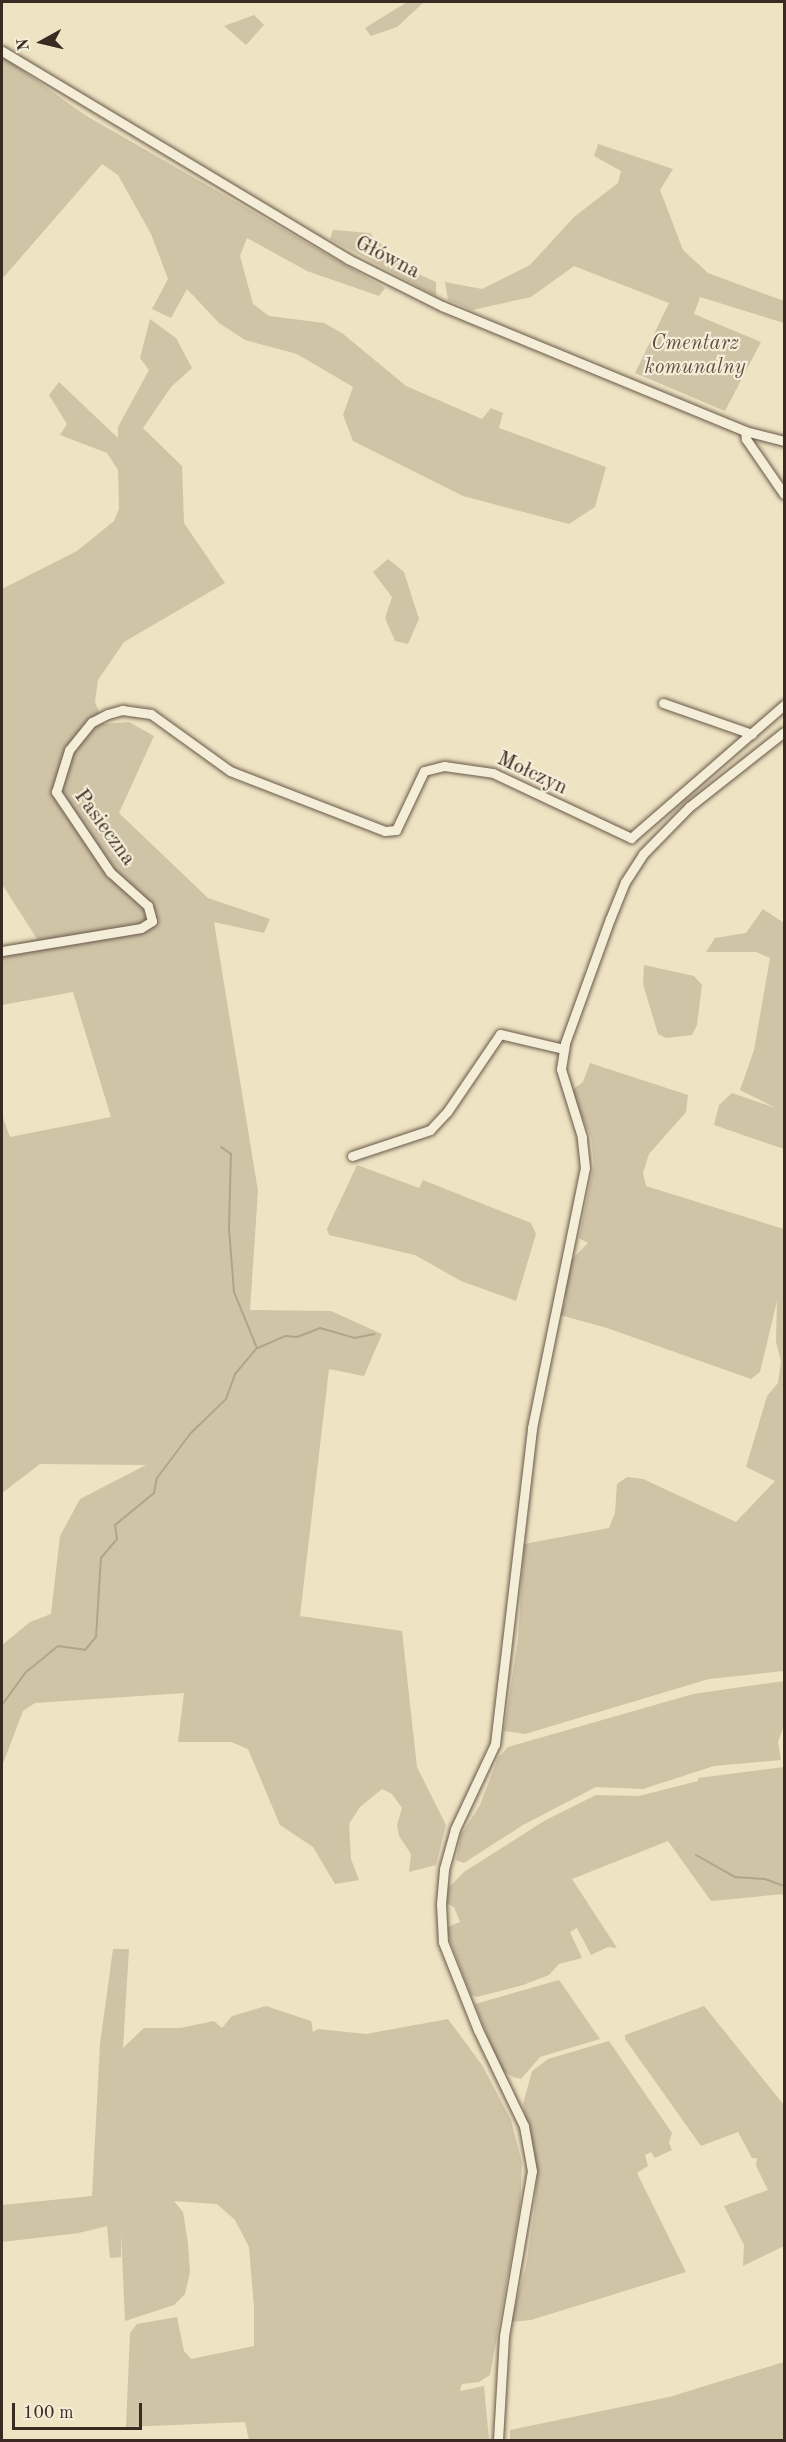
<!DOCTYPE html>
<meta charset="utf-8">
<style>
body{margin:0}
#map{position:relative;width:786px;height:2442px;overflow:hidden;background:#eee3c2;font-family:"Old Standard TT",serif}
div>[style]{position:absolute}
.green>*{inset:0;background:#d0c4a7}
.stream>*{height:2px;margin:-1px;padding:0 1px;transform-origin:1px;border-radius:1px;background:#b1a48c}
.roads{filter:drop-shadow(0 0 2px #68584a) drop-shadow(0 0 2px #68584a)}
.minor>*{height:9px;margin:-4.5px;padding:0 4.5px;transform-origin:4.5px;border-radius:4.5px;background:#f4edd7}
span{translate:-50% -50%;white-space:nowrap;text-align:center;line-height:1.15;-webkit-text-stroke:4.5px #f4edd7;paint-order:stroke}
.street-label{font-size:21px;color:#3b2a22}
.park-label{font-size:21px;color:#605043;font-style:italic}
.frame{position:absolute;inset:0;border:3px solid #3b2a22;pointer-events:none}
.north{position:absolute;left:12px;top:12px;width:60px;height:60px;-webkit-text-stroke:4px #f4edd7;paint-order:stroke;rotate:262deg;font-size:16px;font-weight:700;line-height:24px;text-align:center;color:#3b2a22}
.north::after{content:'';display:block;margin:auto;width:21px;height:27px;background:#3b2a22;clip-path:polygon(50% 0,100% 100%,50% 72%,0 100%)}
.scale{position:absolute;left:12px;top:2403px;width:130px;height:27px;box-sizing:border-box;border:3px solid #3b2a22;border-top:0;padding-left:8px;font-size:18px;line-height:21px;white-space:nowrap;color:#3b2a22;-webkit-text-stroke:4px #f4edd7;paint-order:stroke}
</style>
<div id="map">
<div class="green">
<div style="clip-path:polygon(407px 2px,424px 2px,397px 27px,371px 36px,365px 28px)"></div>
<div style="clip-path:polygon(254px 15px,264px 25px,246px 45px,224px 26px)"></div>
<div style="clip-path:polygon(2px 56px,85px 115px,385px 288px,379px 296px,307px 271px,247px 238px,240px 256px,253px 304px,269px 316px,324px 323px,342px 333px,406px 386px,482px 419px,491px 408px,503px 413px,499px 428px,606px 467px,595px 507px,569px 524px,463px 496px,353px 441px,343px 415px,353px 387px,297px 354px,245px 340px,219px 323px,187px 289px,171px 318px,152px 309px,168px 279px,151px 234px,118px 175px,102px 164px,2px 279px)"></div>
<div style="clip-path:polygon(598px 144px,673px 169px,660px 190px,683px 250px,708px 273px,784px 301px,784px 323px,700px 297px,694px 314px,761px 342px,725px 411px,635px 373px,669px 303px,574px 266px,531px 297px,472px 310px,448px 300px,445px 282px,482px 289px,530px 265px,574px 217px,618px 183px,621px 171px,594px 156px)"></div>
<div style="clip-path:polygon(333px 230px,370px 233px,405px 268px,436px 282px,436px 296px,330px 239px)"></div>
<div style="clip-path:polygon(150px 319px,176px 338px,192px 368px,171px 387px,143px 428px,182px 466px,184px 523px,225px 583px,124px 642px,98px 680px,95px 702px,104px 724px,129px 722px,154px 736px,119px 813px,208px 898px,270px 919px,264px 933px,214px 922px,258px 1191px,250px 1310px,331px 1311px,382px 1334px,364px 1376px,329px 1369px,300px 1616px,402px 1631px,417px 1767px,446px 1825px,436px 1865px,409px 1872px,411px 1854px,399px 1836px,397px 1825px,402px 1808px,392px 1794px,382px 1789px,360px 1807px,349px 1824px,351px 1859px,359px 1880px,335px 1884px,313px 1847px,280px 1825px,248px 1749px,231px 1742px,178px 1742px,184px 1693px,35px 1703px,23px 1711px,2px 1766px,2px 1645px,30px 1622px,51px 1614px,60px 1536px,80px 1499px,146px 1465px,40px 1464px,2px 1493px,2px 1115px,10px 1137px,111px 1117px,73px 992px,2px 1005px,2px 947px,37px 939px,2px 884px,2px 589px,77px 551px,114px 521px,119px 509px,118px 470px,107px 453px,60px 435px,67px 424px,49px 395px,59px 382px,118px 438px,118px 427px,149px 370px,140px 358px)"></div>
<div style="clip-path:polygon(388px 559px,404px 572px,419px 619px,408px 644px,395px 641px,385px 618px,392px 597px,373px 572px)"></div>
<div style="clip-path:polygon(763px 909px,784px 923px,784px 1149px,714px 1125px,719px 1105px,732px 1093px,776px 1108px,740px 1090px,754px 1050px,770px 958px,756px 952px,706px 952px,715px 938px,746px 933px)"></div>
<div style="clip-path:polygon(644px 965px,694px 976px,702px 985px,697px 1025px,692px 1035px,666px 1038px,658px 1034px,643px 984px)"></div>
<div style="clip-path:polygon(590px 1063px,688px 1095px,686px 1112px,649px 1154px,643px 1173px,646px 1186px,784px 1229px,784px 1671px,709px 1679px,525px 1734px,504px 1731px,518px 1639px,524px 1544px,609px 1528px,615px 1513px,617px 1484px,627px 1477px,643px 1479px,736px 1522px,775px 1481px,746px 1467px,767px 1396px,778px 1383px,781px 1361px,776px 1342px,777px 1301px,760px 1372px,751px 1379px,607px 1328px,560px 1315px,566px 1300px,564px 1289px,570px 1261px,588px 1243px,579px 1238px,594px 1164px,591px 1137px,571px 1091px,583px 1082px)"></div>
<div style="clip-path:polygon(357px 1165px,419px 1188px,423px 1180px,531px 1223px,536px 1234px,516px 1301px,461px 1281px,415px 1255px,329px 1235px,327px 1229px)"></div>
<div style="clip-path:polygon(784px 1681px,784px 1725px,778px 1742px,781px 1760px,714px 1766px,643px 1789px,596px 1787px,523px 1825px,464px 1863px,456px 1860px,461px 1835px,480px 1805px,498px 1758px,508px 1747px,693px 1694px)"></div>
<div style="clip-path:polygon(784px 1767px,784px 1894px,711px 1901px,668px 1841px,572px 1879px,617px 1948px,608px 1947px,591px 1955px,577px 1928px,570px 1932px,582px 1958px,559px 1964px,549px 1975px,523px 1985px,477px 1997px,471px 1995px,447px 1932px,448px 1927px,460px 1922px,454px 1907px,446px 1903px,447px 1889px,464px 1872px,544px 1821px,596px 1795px,639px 1796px,698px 1781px,698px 1778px)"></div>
<div style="clip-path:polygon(113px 1949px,129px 1949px,123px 2048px,144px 2028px,180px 2028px,214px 2021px,222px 2028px,232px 2016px,266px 2006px,311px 2021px,313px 2032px,318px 2029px,366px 2034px,448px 2019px,482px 2065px,511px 2120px,522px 2163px,520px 2207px,490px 2375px,479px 2382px,462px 2384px,460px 2391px,484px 2386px,489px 2440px,249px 2440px,245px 2422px,126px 2427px,130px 2333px,137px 2324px,177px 2317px,184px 2351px,191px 2359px,254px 2346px,254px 2307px,249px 2247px,235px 2220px,217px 2204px,174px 2201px,183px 2212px,188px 2243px,190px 2272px,185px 2294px,174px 2305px,125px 2321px,121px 2232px,121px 2257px,110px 2258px,107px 2226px,79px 2233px,2px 2242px,2px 2205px,92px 2196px,100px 2044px)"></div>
<div style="clip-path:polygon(559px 1980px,600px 2039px,540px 2057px,521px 2079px,513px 2077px,501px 2070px,475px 2004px)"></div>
<div style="clip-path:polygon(704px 2006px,784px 2105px,784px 2246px,743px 2266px,744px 2245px,724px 2206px,768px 2190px,756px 2166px,757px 2158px,752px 2158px,738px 2132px,701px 2146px,625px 2039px,625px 2035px)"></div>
<div style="clip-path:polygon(609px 2041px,672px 2133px,669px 2143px,672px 2150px,655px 2158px,651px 2152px,645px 2155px,648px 2166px,637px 2173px,686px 2272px,531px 2320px,511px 2322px,526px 2266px,534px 2212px,537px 2177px,523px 2104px,532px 2071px,548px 2059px)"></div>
<div style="clip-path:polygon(784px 2362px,784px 2440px,510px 2440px,510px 2430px,669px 2397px)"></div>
</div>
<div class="stream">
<div style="left:258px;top:1348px;width:30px;rotate:-24deg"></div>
<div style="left:285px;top:1336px;width:12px;rotate:5deg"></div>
<div style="left:297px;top:1337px;width:25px;rotate:-21deg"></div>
<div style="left:320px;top:1328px;width:35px;rotate:16deg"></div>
<div style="left:354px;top:1338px;width:21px;rotate:-11deg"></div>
<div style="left:2px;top:1705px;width:39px;rotate:-54deg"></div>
<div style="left:25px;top:1673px;width:43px;rotate:-39.3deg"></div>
<div style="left:58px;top:1646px;width:27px;rotate:8deg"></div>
<div style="left:85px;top:1650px;width:17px;rotate:-50deg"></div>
<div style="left:96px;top:1637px;width:79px;rotate:-86.4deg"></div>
<div style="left:101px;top:1558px;width:25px;rotate:-50deg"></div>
<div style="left:117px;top:1539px;width:14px;rotate:-98deg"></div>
<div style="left:115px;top:1525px;width:50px;rotate:-39.4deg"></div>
<div style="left:154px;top:1493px;width:15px;rotate:-79deg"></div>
<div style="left:157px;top:1478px;width:55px;rotate:-53.1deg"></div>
<div style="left:190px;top:1434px;width:50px;rotate:-44.2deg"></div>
<div style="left:226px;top:1399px;width:27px;rotate:-70deg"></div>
<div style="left:235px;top:1374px;width:34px;rotate:-50deg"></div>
<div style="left:257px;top:1348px;width:61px;rotate:-112.3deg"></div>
<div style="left:234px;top:1292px;width:64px;rotate:-94.5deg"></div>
<div style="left:229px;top:1228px;width:74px;rotate:-88.5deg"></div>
<div style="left:231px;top:1154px;width:12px;rotate:-145deg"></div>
<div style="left:696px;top:1855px;width:45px;rotate:29.4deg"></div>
<div style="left:735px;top:1877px;width:30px;rotate:4deg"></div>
<div style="left:765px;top:1879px;width:20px;rotate:20deg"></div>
</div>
<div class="roads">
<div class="minor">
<div style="left:2px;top:51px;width:404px;rotate:31deg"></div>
<div style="left:348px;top:259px;width:105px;rotate:26.6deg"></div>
<div style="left:442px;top:306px;width:328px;rotate:22.4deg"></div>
<div style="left:745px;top:431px;width:40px;rotate:14.4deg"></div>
<div style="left:745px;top:431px;width:8px;rotate:83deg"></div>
<div style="left:746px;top:439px;width:67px;rotate:55.4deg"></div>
<div style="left:663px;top:703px;width:94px;rotate:19.2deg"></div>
<div style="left:2px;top:951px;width:141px;rotate:-9.4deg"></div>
<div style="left:141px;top:928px;width:13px;rotate:-32deg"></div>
<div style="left:152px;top:921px;width:16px;rotate:-105deg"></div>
<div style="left:148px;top:906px;width:51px;rotate:-138.2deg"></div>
<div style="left:110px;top:872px;width:97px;rotate:-124deg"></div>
<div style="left:56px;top:792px;width:44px;rotate:-72.8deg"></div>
<div style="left:69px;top:750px;width:36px;rotate:-51deg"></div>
<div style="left:92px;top:722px;width:18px;rotate:-27deg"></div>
<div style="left:108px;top:714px;width:15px;rotate:-16deg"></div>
<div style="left:122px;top:710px;width:29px;rotate:8deg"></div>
<div style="left:151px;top:714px;width:97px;rotate:35.8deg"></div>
<div style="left:230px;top:771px;width:166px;rotate:21.2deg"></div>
<div style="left:385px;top:831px;width:11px;rotate:-5deg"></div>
<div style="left:396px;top:830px;width:65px;rotate:-64.6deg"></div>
<div style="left:424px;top:771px;width:21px;rotate:-14deg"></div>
<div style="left:444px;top:766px;width:49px;rotate:8.1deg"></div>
<div style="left:493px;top:773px;width:153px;rotate:25.2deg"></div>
<div style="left:631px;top:838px;width:203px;rotate:-41deg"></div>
<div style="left:352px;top:1156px;width:82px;rotate:-18.4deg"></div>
<div style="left:430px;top:1130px;width:25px;rotate:-47deg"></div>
<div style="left:447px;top:1112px;width:94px;rotate:-55.8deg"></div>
<div style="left:500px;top:1034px;width:66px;rotate:13.2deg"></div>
<div style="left:498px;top:2440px;width:104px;rotate:-86.7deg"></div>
<div style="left:504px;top:2336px;width:167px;rotate:-80.4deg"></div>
<div style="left:532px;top:2171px;width:46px;rotate:-100.1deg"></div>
<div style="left:524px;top:2126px;width:106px;rotate:-115.6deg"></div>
<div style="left:478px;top:2030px;width:95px;rotate:-111.7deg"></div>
<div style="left:443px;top:1942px;width:38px;rotate:-93deg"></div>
<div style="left:441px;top:1904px;width:35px;rotate:-85deg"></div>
<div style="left:444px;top:1869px;width:41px;rotate:-74.6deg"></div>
<div style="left:455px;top:1829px;width:94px;rotate:-64.8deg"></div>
<div style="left:495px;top:1744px;width:318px;rotate:-83.3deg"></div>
<div style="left:532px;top:1428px;width:265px;rotate:-78.5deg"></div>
<div style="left:585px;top:1168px;width:31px;rotate:-96deg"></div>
<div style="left:582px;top:1137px;width:71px;rotate:-107.2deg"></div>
<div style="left:561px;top:1069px;width:26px;rotate:-81deg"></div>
<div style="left:565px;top:1043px;width:132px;rotate:-70.1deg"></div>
<div style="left:610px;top:919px;width:40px;rotate:-68deg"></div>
<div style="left:625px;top:882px;width:33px;rotate:-57deg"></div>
<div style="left:643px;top:854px;width:66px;rotate:-45.6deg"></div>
<div style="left:689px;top:807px;width:121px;rotate:-38.3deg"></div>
</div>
</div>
<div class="street-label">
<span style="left:387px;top:258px;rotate:27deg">Główna</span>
<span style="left:532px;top:774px;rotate:25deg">Mołczyn</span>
<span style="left:104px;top:828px;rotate:54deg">Pasieczna</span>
</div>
<div class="park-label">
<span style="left:695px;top:356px">Cmentarz<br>komunalny</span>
</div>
<div class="frame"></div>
<div class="north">N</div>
<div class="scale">100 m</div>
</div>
